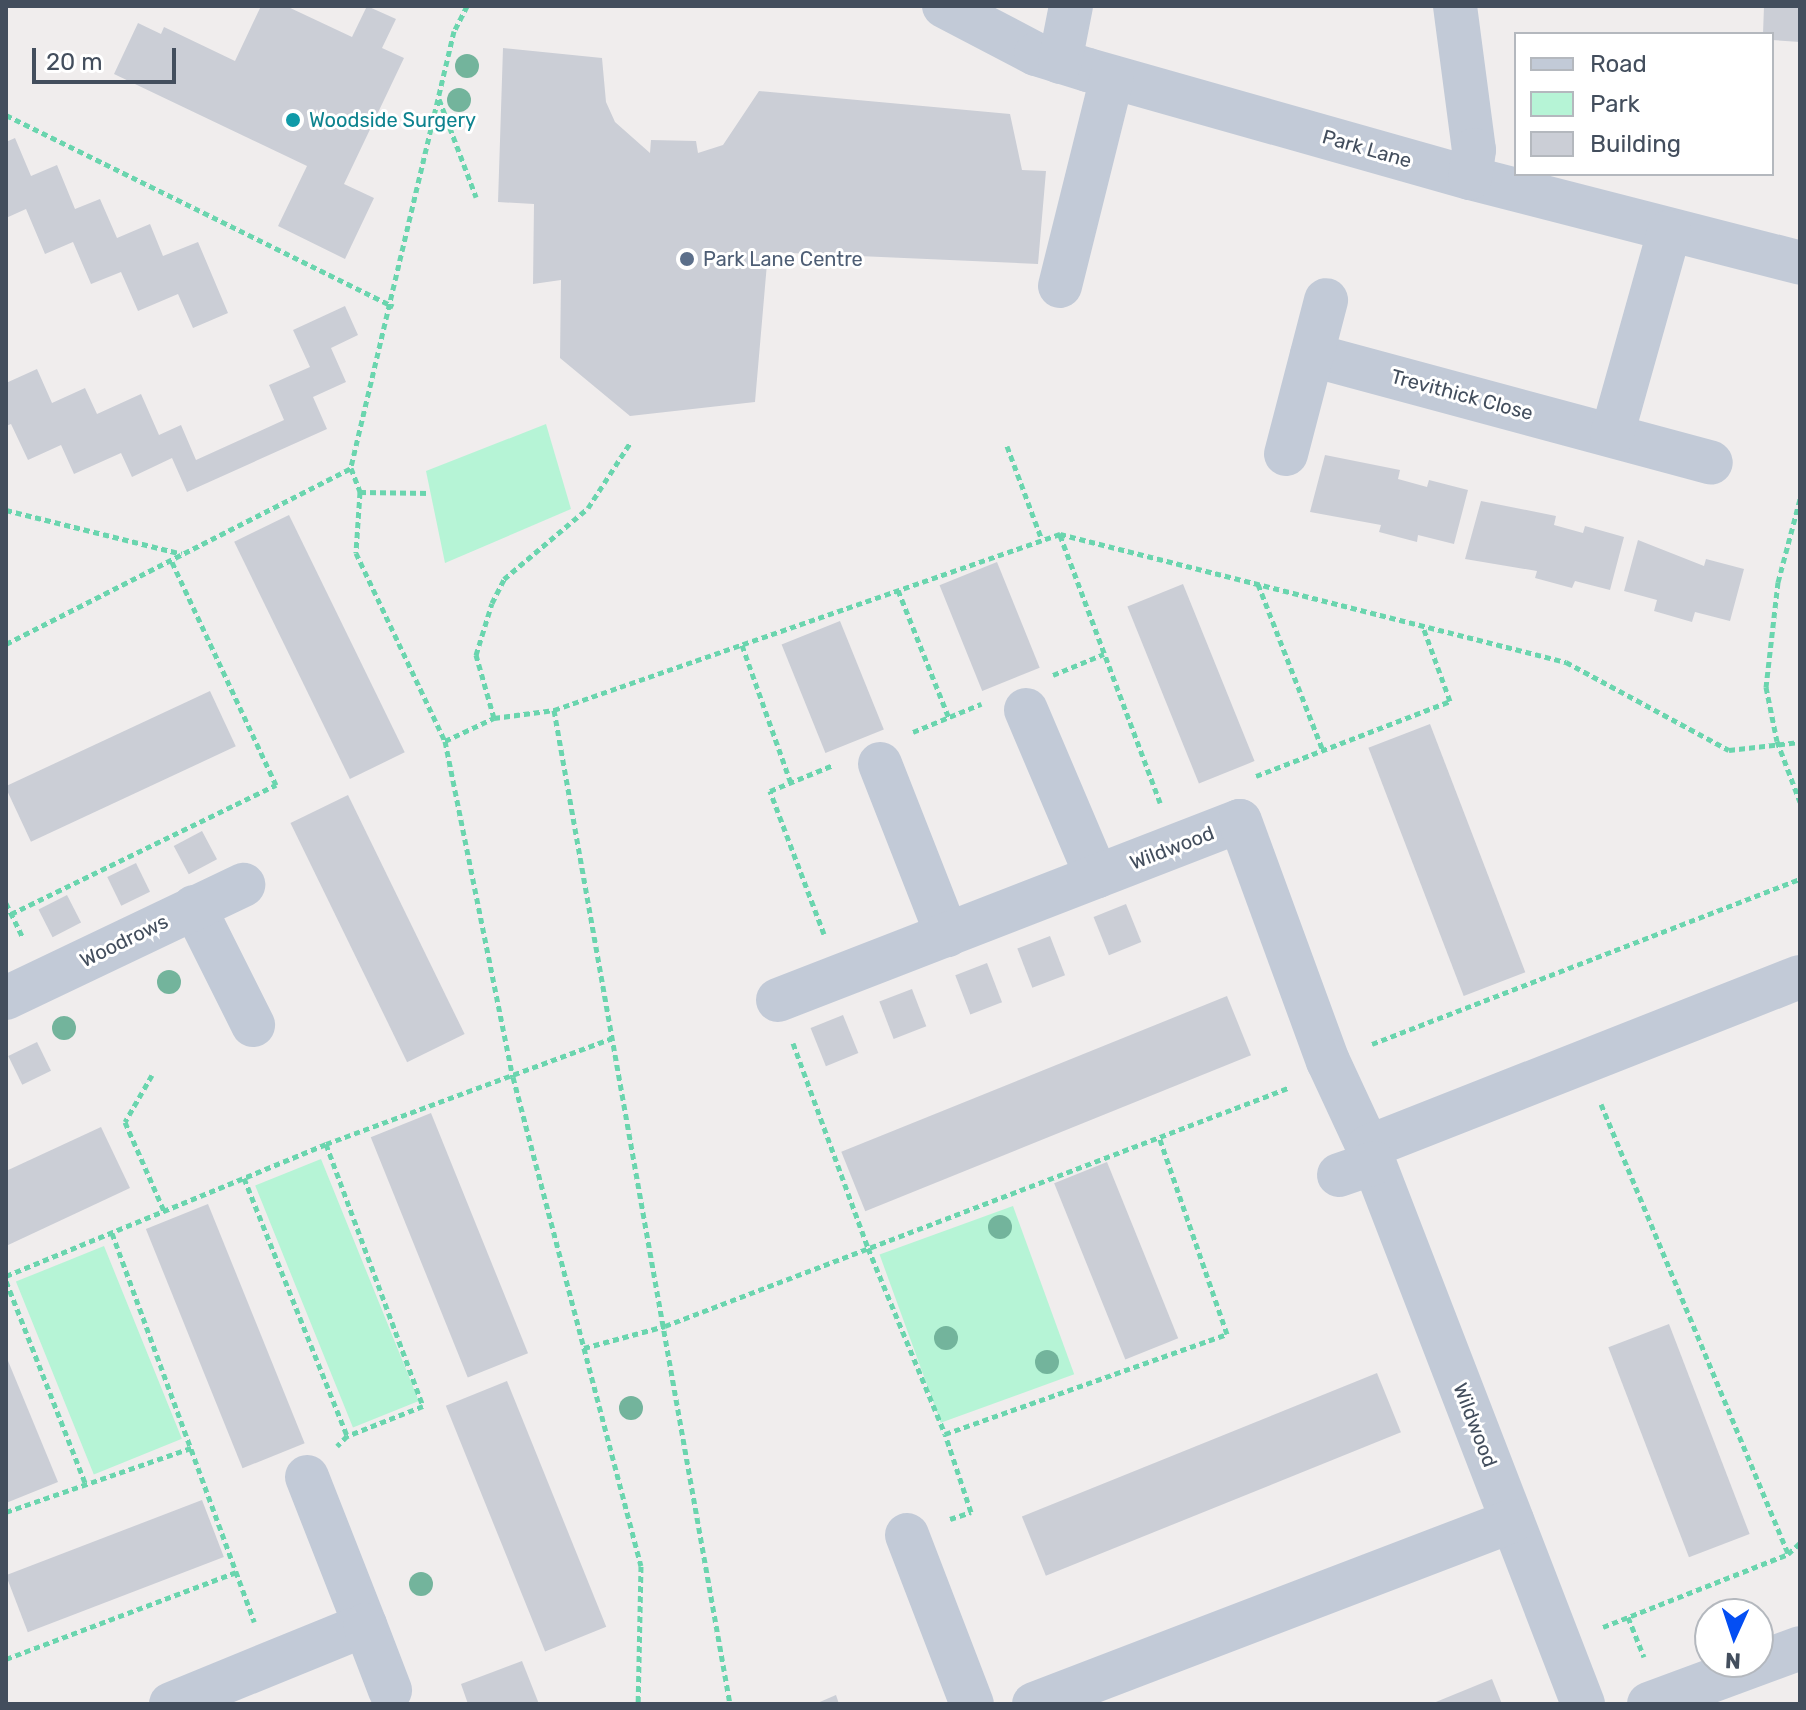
<!DOCTYPE html>
<style>
body{margin:0}
#map{position:relative;width:1806px;height:1710px;overflow:hidden;background:#f0eded;font-family:Rubik,sans-serif}
div>[style]{position:absolute}
.green>*{inset:0;background:#b6f4d6;transform-origin:0 0}
.building>*{inset:0;background:#cbced6;transform-origin:0 0}
.path>*{height:5px;margin-top:-2.5px;transform-origin:0;background:repeating-linear-gradient(90deg,#6ad5ae 0 6px,transparent 0 10px)}
.minor>*{height:44px;margin:-22px;padding:0 22px;transform-origin:22px;border-radius:22px;background:#c2cad7}
.trees>*{width:24px;height:24px;margin:-12px;border-radius:50%;background:#73b49c}
.dots>*{width:22px;height:22px;translate:-50% -50%;box-sizing:border-box;border:4px solid #fff;border-radius:50%}
span{translate:-50% -50%;white-space:nowrap;text-align:center;line-height:1.15;-webkit-text-stroke:6px #fff;paint-order:stroke}
.culture-label{font-size:20px;color:#0d838f}
.left{translate:0 -50%;text-align:left}
.street-label{font-size:20px;color:#434e5d}
.service-label{font-size:20px;color:#4e5e75}
.frame{position:absolute;inset:0;border:8px solid #434e5d;pointer-events:none}
.legend{position:absolute;left:1514px;top:32px;width:260px;height:144px;box-sizing:border-box;background:#fff;border:2px solid #b4b8be;margin:0;padding:10px 14px;list-style:none;font-size:24px;color:#434e5d}
.legend li{display:flex;align-items:center;gap:16px;height:40px}
.legend b{width:40px;border:2px solid #b4b8be}
.north{position:absolute;left:1694px;top:1598px;width:80px;height:80px;box-sizing:border-box;background:#fff;border:2px solid #b4b8be;border-radius:50%;rotate:183deg;font-size:22px;font-weight:700;line-height:32px;text-align:center;color:#434e5d}
.north::after{content:'';display:block;margin:auto;width:28px;height:36px;background:#044ef3;clip-path:polygon(50% 0,100% 100%,50% 72%,0 100%)}
.scale{position:absolute;left:32px;top:48px;width:144px;height:36px;box-sizing:border-box;border:4px solid #434e5d;border-top:0;padding-left:10px;font-size:24px;line-height:28px;white-space:nowrap;color:#434e5d;-webkit-text-stroke:6px #fff;paint-order:stroke}
</style>
<div id="map">
<div class="green">
<div style="clip-path:polygon(546px 424px,571px 509px,445px 563px,426px 471px)"></div>
<div style="left:321px;top:1159px;width:261px;height:71px;rotate:68deg"></div>
<div style="left:1013px;top:1206px;width:179px;height:142px;rotate:70deg"></div>
<div style="left:104px;top:1246px;width:208px;height:95px;rotate:68deg"></div>
</div>
<div class="building">
<div style="clip-path:polygon(261px 6px,286px 6px,352px 37px,367px 6px,396px 19px,382px 48px,404px 58px,344px 184px,374px 198px,345px 259px,278px 226px,307px 166px,114px 74px,138px 23px,161px 34px,164px 27px,235px 61px)"></div>
<div style="clip-path:polygon(1764px 6px,1800px 6px,1800px 42px,1772px 40px,1772px 34px,1763px 34px)"></div>
<div style="clip-path:polygon(503px 48px,602px 58px,606px 102px,615px 122px,650px 153px,651px 140px,696px 141px,698px 153px,723px 145px,759px 91px,1010px 114px,1022px 170px,1046px 171px,1038px 264px,768px 252px,755px 402px,630px 416px,560px 358px,561px 280px,533px 284px,534px 204px,498px 202px)"></div>
<div style="clip-path:polygon(15px 138px,31px 176px,57px 165px,75px 209px,100px 199px,117px 238px,150px 224px,163px 256px,198px 242px,228px 313px,193px 328px,178px 294px,138px 311px,121px 272px,91px 284px,73px 242px,45px 254px,26px 209px,6px 218px,6px 142px)"></div>
<div style="clip-path:polygon(345px 306px,358px 335px,331px 348px,346px 382px,313px 397px,327px 429px,187px 492px,172px 458px,132px 477px,121px 453px,74px 474px,61px 445px,28px 460px,11px 424px,6px 426px,6px 383px,37px 369px,52px 403px,85px 388px,97px 414px,141px 394px,159px 435px,181px 425px,196px 460px,284px 420px,269px 385px,310px 367px,293px 330px)"></div>
<div style="clip-path:polygon(1325px 455px,1400px 470px,1398px 479px,1427px 487px,1429px 480px,1468px 490px,1454px 544px,1418px 535px,1417px 542px,1379px 532px,1381px 525px,1310px 512px)"></div>
<div style="clip-path:polygon(1481px 501px,1556px 516px,1554px 525px,1583px 533px,1585px 526px,1624px 537px,1610px 590px,1575px 581px,1572px 588px,1535px 578px,1537px 571px,1465px 559px)"></div>
<div style="left:289px;top:515px;width:264px;height:61px;rotate:64deg"></div>
<div style="clip-path:polygon(1638px 540px,1704px 566px,1706px 559px,1744px 569px,1730px 621px,1695px 612px,1692px 622px,1654px 611px,1657px 600px,1624px 591px)"></div>
<div style="left:997px;top:562px;width:114px;height:62px;rotate:68deg"></div>
<div style="left:1183px;top:584px;width:191px;height:60px;rotate:68deg"></div>
<div style="left:840px;top:621px;width:117px;height:63px;rotate:68deg"></div>
<div style="left:210px;top:691px;width:61px;height:226px;rotate:65deg"></div>
<div style="left:1430px;top:724px;width:266px;height:66px;rotate:69deg"></div>
<div style="left:348px;top:795px;width:266px;height:64px;rotate:64deg"></div>
<div style="left:202px;top:831px;width:32px;height:32px;rotate:62deg"></div>
<div style="left:136px;top:863px;width:32px;height:32px;rotate:64deg"></div>
<div style="left:67px;top:895px;width:31px;height:32px;rotate:63deg"></div>
<div style="left:1126px;top:904px;width:41px;height:35px;rotate:68deg"></div>
<div style="left:1050px;top:936px;width:42px;height:35px;rotate:69deg"></div>
<div style="left:987px;top:963px;width:42px;height:34px;rotate:69deg"></div>
<div style="left:912px;top:989px;width:40px;height:35px;rotate:69deg"></div>
<div style="left:1227px;top:996px;width:64px;height:416px;rotate:68deg"></div>
<div style="left:843px;top:1015px;width:41px;height:35px;rotate:68deg"></div>
<div style="left:37px;top:1042px;width:32px;height:32px;rotate:64deg"></div>
<div style="left:431px;top:1113px;width:259px;height:65px;rotate:68deg"></div>
<div style="clip-path:polygon(101px 1127px,130px 1188px,6px 1246px,6px 1171px)"></div>
<div style="left:1107px;top:1162px;width:190px;height:57px;rotate:68deg"></div>
<div style="left:208px;top:1204px;width:258px;height:67px;rotate:68deg"></div>
<div style="left:1669px;top:1324px;width:225px;height:65px;rotate:69deg"></div>
<div style="clip-path:polygon(6px 1356px,58px 1482px,6px 1503px)"></div>
<div style="left:1377px;top:1373px;width:64px;height:383px;rotate:68deg"></div>
<div style="left:507px;top:1381px;width:265px;height:66px;rotate:68deg"></div>
<div style="left:202px;top:1500px;width:61px;height:210px;rotate:69deg"></div>
<div style="clip-path:polygon(522px 1661px,539px 1704px,468px 1704px,461px 1684px)"></div>
<div style="clip-path:polygon(1492px 1679px,1502px 1704px,1431px 1704px)"></div>
<div style="clip-path:polygon(836px 1695px,839px 1704px,815px 1704px)"></div>
</div>
<div class="path">
<div style="left:467px;top:6px;width:28px;rotate:117deg"></div>
<div style="left:454px;top:31px;width:449px;rotate:103.3deg"></div>
<div style="left:351px;top:468px;width:26px;rotate:69deg"></div>
<div style="left:360px;top:492px;width:61px;rotate:93.8deg"></div>
<div style="left:356px;top:553px;width:208px;rotate:64.7deg"></div>
<div style="left:445px;top:741px;width:343px;rotate:78.6deg"></div>
<div style="left:513px;top:1077px;width:505px;rotate:75.33deg"></div>
<div style="left:641px;top:1566px;width:138px;rotate:91.2deg"></div>
<div style="left:439px;top:99px;width:105px;rotate:69.3deg"></div>
<div style="left:6px;top:115px;width:432px;rotate:26.3deg"></div>
<div style="left:1007px;top:446px;width:100px;rotate:69.6deg"></div>
<div style="left:360px;top:492px;width:70px;rotate:0.8deg"></div>
<div style="left:1800px;top:499px;width:86px;rotate:104.8deg"></div>
<div style="left:1778px;top:582px;width:106px;rotate:96.5deg"></div>
<div style="left:1766px;top:687px;width:55px;rotate:78.5deg"></div>
<div style="left:1777px;top:741px;width:65px;rotate:69.3deg"></div>
<div style="left:6px;top:510px;width:181px;rotate:14deg"></div>
<div style="left:1060px;top:535px;width:286px;rotate:69.5deg"></div>
<div style="left:1258px;top:584px;width:179px;rotate:68.7deg"></div>
<div style="left:898px;top:590px;width:138px;rotate:68.3deg"></div>
<div style="left:6px;top:644px;width:387px;rotate:-27deg"></div>
<div style="left:742px;top:645px;width:146px;rotate:70.5deg"></div>
<div style="left:1053px;top:675px;width:55px;rotate:-22.4deg"></div>
<div style="left:554px;top:710px;width:1009px;rotate:79.96deg"></div>
<div style="left:494px;top:718px;width:66px;rotate:-105.9deg"></div>
<div style="left:476px;top:655px;width:54px;rotate:-72.9deg"></div>
<div style="left:492px;top:603px;width:27px;rotate:-63deg"></div>
<div style="left:504px;top:579px;width:110px;rotate:-40.2deg"></div>
<div style="left:588px;top:508px;width:77px;rotate:-57.1deg"></div>
<div style="left:913px;top:732px;width:74px;rotate:-22.4deg"></div>
<div style="left:445px;top:741px;width:54px;rotate:-25.1deg"></div>
<div style="left:494px;top:718px;width:61px;rotate:-7.6deg"></div>
<div style="left:554px;top:710px;width:536px;rotate:-19.18deg"></div>
<div style="left:1060px;top:534px;width:522px;rotate:14.2deg"></div>
<div style="left:1566px;top:662px;width:185px;rotate:28.4deg"></div>
<div style="left:1729px;top:750px;width:71px;rotate:-6.4deg"></div>
<div style="left:1256px;top:776px;width:208px;rotate:-21.1deg"></div>
<div style="left:1450px;top:701px;width:79px;rotate:-110deg"></div>
<div style="left:6px;top:903px;width:39px;rotate:64deg"></div>
<div style="left:11px;top:914px;width:295px;rotate:-26deg"></div>
<div style="left:276px;top:785px;width:248px;rotate:-115deg"></div>
<div style="left:824px;top:934px;width:153px;rotate:-110.7deg"></div>
<div style="left:770px;top:791px;width:68px;rotate:-22.4deg"></div>
<div style="left:793px;top:1043px;width:218px;rotate:69.9deg"></div>
<div style="left:868px;top:1248px;width:201px;rotate:67.5deg"></div>
<div style="left:1372px;top:1044px;width:459px;rotate:-21.1deg"></div>
<div style="left:152px;top:1075px;width:54px;rotate:119.9deg"></div>
<div style="left:125px;top:1122px;width:97px;rotate:66.3deg"></div>
<div style="left:1601px;top:1104px;width:487px;rotate:67.4deg"></div>
<div style="left:326px;top:1144px;width:279px;rotate:69.7deg"></div>
<div style="left:423px;top:1406px;width:82px;rotate:158.5deg"></div>
<div style="left:347px;top:1436px;width:14px;rotate:135deg"></div>
<div style="left:244px;top:1178px;width:278px;rotate:68.2deg"></div>
<div style="left:112px;top:1233px;width:414px;rotate:69.9deg"></div>
<div style="left:6px;top:1276px;width:346px;rotate:-22.4deg"></div>
<div style="left:326px;top:1144px;width:306px;rotate:-20.3deg"></div>
<div style="left:6px;top:1281px;width:219px;rotate:68.6deg"></div>
<div style="left:584px;top:1348px;width:84px;rotate:-15.2deg"></div>
<div style="left:665px;top:1326px;width:667px;rotate:-20.91deg"></div>
<div style="left:6px;top:1512px;width:196px;rotate:-19.1deg"></div>
<div style="left:950px;top:1519px;width:22px;rotate:-18deg"></div>
<div style="left:971px;top:1512px;width:82px;rotate:-108.4deg"></div>
<div style="left:945px;top:1434px;width:299px;rotate:-19.5deg"></div>
<div style="left:1227px;top:1334px;width:208px;rotate:-109deg"></div>
<div style="left:1628px;top:1617px;width:43px;rotate:68.2deg"></div>
<div style="left:1603px;top:1627px;width:199px;rotate:-21.5deg"></div>
<div style="left:1788px;top:1554px;width:16px;rotate:-43deg"></div>
<div style="left:6px;top:1659px;width:246px;rotate:-20.7deg"></div>
</div>
<div class="minor">
<div style="left:944px;top:6px;width:104px;rotate:27.6deg"></div>
<div style="left:1036px;top:54px;width:54px;rotate:17.1deg"></div>
<div style="left:1088px;top:70px;width:397px;rotate:15.8deg"></div>
<div style="left:1470px;top:178px;width:341px;rotate:14.4deg"></div>
<div style="left:1455px;top:6px;width:145px;rotate:82.5deg"></div>
<div style="left:1474px;top:150px;width:28px;rotate:98deg"></div>
<div style="left:1060px;top:62px;width:57px;rotate:-78.9deg"></div>
<div style="left:1060px;top:286px;width:215px;rotate:-76deg"></div>
<div style="left:1312px;top:355px;width:413px;rotate:15.1deg"></div>
<div style="left:1612px;top:435px;width:211px;rotate:-74.3deg"></div>
<div style="left:1286px;top:454px;width:159px;rotate:-75.4deg"></div>
<div style="left:1026px;top:710px;width:181px;rotate:67deg"></div>
<div style="left:880px;top:764px;width:184px;rotate:68.6deg"></div>
<div style="left:194px;top:907px;width:132px;rotate:63.4deg"></div>
<div style="left:6px;top:998px;width:263px;rotate:-25.5deg"></div>
<div style="left:778px;top:1000px;width:495px;rotate:-21.2deg"></div>
<div style="left:1240px;top:821px;width:256px;rotate:69.9deg"></div>
<div style="left:1328px;top:1061px;width:95px;rotate:65.1deg"></div>
<div style="left:1368px;top:1147px;width:597px;rotate:68.89deg"></div>
<div style="left:1368px;top:1147px;width:464px;rotate:-21.5deg"></div>
<div style="left:1339px;top:1175px;width:37px;rotate:-19deg"></div>
<div style="left:307px;top:1477px;width:159px;rotate:68.6deg"></div>
<div style="left:907px;top:1535px;width:181px;rotate:69deg"></div>
<div style="left:171px;top:1704px;width:209px;rotate:-22.2deg"></div>
<div style="left:365px;top:1625px;width:70px;rotate:69deg"></div>
<div style="left:1034px;top:1704px;width:512px;rotate:-20.95deg"></div>
<div style="left:1649px;top:1704px;width:161px;rotate:-20.3deg"></div>
</div>
<div class="trees">
<div style="left:467px;top:66px"></div>
<div style="left:459px;top:100px"></div>
<div style="left:169px;top:982px"></div>
<div style="left:64px;top:1028px"></div>
<div style="left:1000px;top:1227px"></div>
<div style="left:946px;top:1338px"></div>
<div style="left:1047px;top:1362px"></div>
<div style="left:631px;top:1408px"></div>
<div style="left:421px;top:1584px"></div>
</div>
<div class="dots">
<div style="left:293px;top:120px;background:#0f9aa8"></div>
<div style="left:687px;top:259px;background:#5c6f8a"></div>
</div>
<div class="culture-label">
<span class="left" style="left:309px;top:120px">Woodside Surgery</span>
</div>
<div class="street-label">
<span style="left:1367px;top:149px;rotate:16deg">Park Lane</span>
<span style="left:1462px;top:395px;rotate:15deg">Trevithick Close</span>
<span style="left:1172px;top:848px;rotate:-21deg">Wildwood</span>
<span style="left:124px;top:941px;rotate:-26deg">Woodrows</span>
<span style="left:1475px;top:1425px;rotate:69deg">Wildwood</span>
</div>
<div class="service-label">
<span class="left" style="left:703px;top:259px">Park Lane Centre</span>
</div>
<div class="frame"></div>
<ul class="legend">
<li><b style="height:10px;background:#c2cad7"></b>Road</li>
<li><b style="height:22px;background:#b6f4d6"></b>Park</li>
<li><b style="height:22px;background:#cbced6"></b>Building</li>
</ul>
<div class="north">N</div>
<div class="scale">20 m</div>
</div>
